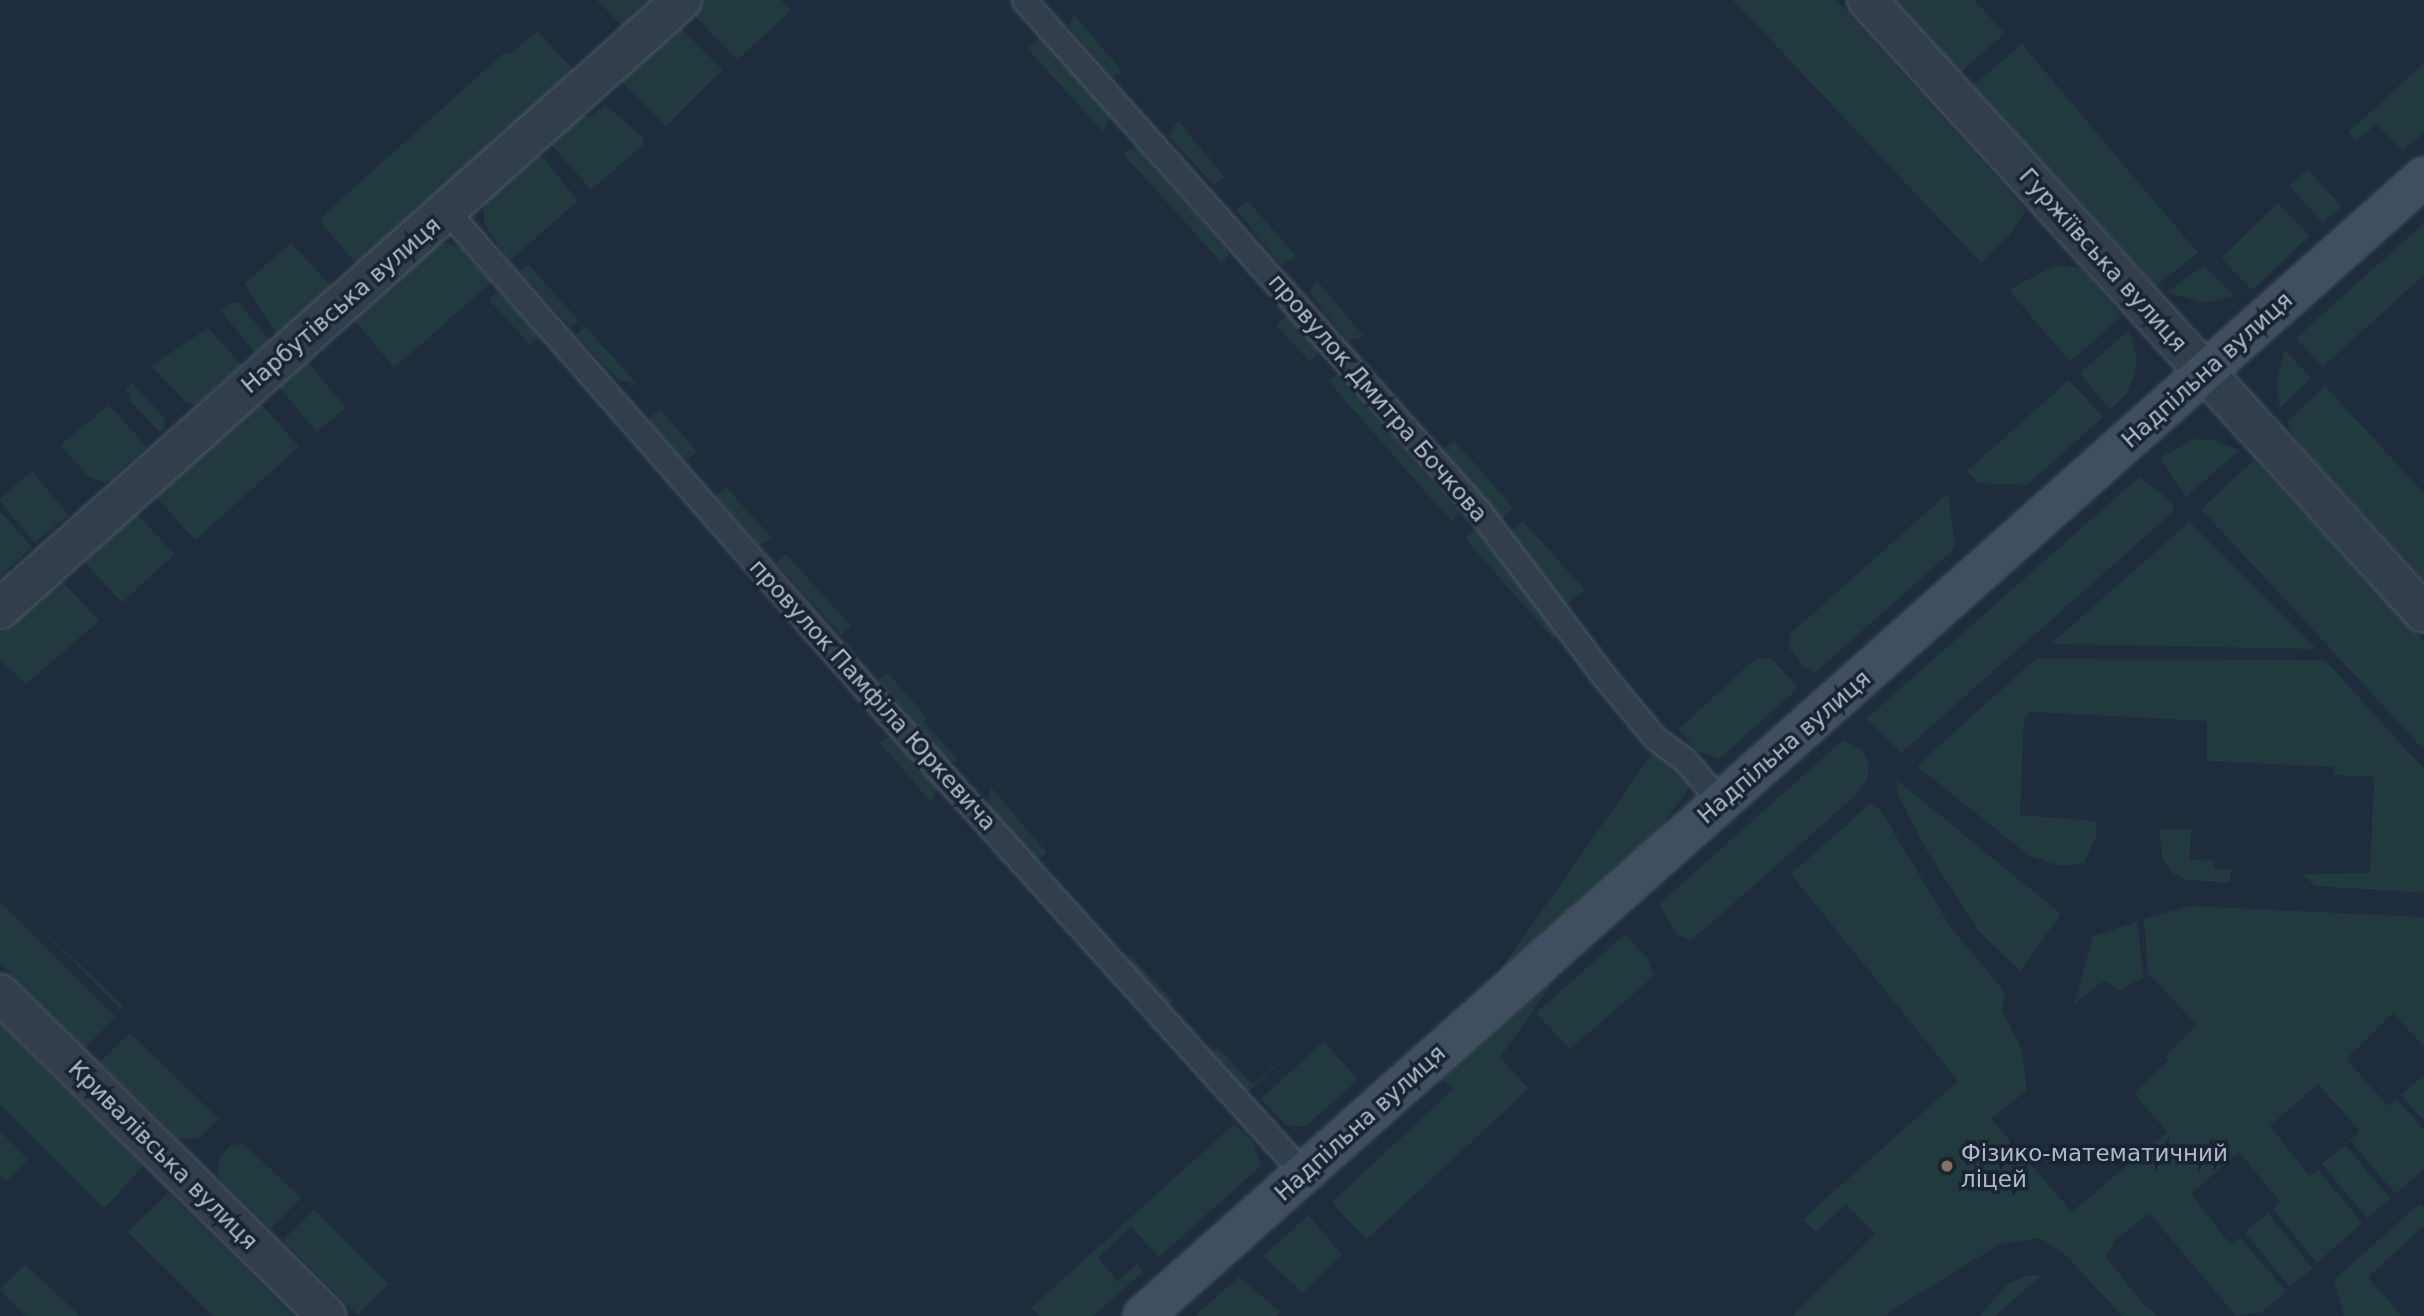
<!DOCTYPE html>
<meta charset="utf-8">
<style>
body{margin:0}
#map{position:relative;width:2424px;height:1316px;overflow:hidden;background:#1f2c3d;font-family:"DejaVu Sans",sans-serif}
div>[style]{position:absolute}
.green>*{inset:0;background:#213a3e;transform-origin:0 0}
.roads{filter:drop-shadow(0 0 2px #4e5967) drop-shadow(0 0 2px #4e5967)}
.lane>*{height:23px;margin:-11.5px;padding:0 11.5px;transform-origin:11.5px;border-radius:11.5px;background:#333e4d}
.street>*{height:38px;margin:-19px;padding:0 19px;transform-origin:19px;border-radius:19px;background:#333e4d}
.secondary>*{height:38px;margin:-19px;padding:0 19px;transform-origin:19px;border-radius:19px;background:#414d60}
.dots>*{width:19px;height:19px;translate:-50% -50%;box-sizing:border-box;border:4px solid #192331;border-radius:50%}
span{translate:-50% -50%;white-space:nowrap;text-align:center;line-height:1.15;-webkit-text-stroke:7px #192331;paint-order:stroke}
.street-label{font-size:23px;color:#aeb9c9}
.poi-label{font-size:23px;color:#aeb9c9}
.left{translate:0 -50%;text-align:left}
</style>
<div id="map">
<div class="green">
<div style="clip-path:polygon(597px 0,656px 0,624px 28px)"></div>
<div style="clip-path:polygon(702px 0,781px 0,791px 11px,737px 60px,690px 11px)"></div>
<div style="clip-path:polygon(1733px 0,1836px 0,2026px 210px,2009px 236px,1981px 263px)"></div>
<div style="clip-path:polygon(1892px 0,1974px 0,2005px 33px,1960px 73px)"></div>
<div style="clip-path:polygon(1074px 15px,1119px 67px,1122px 73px,1112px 76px,1068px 26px)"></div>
<div style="left:676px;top:23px;width:66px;height:80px;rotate:45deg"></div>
<div style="clip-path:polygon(537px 31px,576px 72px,357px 265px,320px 221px,327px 212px,505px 52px,509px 55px)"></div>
<div style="clip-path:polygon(1044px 35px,1112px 115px,1103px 132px,1027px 48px)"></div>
<div style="clip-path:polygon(2022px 44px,2198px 253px,2156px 286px,1972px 86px)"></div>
<div style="clip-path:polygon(2424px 63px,2424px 133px,2403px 151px,2376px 124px,2356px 141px,2348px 133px,2340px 140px)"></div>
<div style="clip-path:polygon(605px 104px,644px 139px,643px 145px,591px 190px,547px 140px,577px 114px,590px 117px)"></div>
<div style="clip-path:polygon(1178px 121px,1225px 177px,1214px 185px,1168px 136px)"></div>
<div style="clip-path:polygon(1136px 146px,1230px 254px,1221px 262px,1123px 154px)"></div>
<div style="clip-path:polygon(532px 154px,543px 157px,578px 201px,509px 261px,484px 223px,484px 206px,487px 195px)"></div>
<div style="left:2308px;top:169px;width:50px;height:25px;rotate:48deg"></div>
<div style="clip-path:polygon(1247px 200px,1296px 256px,1281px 265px,1236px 210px)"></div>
<div style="left:2278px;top:203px;width:45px;height:79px;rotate:46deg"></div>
<div style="clip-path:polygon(2424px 223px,2424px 275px,2323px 367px,2296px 338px)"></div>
<div style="clip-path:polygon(436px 242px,459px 246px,492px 282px,394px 368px,353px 318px)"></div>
<div style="clip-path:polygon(291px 243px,332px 287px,277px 335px,244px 284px)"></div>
<div style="left:528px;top:264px;width:76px;height:11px;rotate:48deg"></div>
<div style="clip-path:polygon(2055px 265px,2081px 268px,2122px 316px,2070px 362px,2009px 290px)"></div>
<div style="clip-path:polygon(2204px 265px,2234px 296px,2205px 303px,2167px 292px)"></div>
<div style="clip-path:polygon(1317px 281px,1364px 336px,1348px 341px,1309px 292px)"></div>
<div style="left:498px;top:290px;width:62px;height:13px;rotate:48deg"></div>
<div style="clip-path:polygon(231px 302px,239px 303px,270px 340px,255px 353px,221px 311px)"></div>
<div style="left:1287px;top:315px;width:49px;height:15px;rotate:47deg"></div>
<div style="clip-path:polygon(585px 326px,637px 384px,618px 380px,576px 335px)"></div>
<div style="clip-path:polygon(208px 328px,242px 365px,196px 405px,187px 403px,151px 366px)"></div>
<div style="clip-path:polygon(2129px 330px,2137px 358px,2135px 374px,2127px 393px,2110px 410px,2080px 373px)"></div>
<div style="clip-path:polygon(2285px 350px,2311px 378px,2280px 408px,2276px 383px)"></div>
<div style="left:306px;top:360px;width:62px;height:38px;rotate:50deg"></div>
<div style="clip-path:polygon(1339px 373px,1459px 513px,1452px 522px,1328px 381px)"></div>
<div style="clip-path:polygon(2069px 380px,2103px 417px,2027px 485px,1978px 483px,1967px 471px)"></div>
<div style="clip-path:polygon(132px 383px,165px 419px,162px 434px,129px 400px,131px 396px,125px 389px)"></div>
<div style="clip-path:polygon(2325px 386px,2424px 493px,2424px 580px,2295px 439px,2287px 422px)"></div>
<div style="left:259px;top:402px;width:60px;height:140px;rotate:48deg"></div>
<div style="clip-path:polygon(109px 405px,147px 447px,106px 483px,90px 478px,60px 445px)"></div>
<div style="left:660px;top:409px;width:56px;height:16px;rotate:49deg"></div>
<div style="clip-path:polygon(2193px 439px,2212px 440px,2239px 450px,2186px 497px,2160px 458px)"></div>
<div style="left:1454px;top:440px;width:91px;height:18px;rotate:49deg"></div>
<div style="clip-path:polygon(2254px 460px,2424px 641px,2424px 750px,2201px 509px)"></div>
<div style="left:32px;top:471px;width:57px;height:44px;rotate:50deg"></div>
<div style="clip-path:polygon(2139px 477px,2172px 502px,2174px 511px,1901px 753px,1866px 719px)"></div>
<div style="clip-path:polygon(726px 486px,743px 506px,773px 539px,759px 545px,715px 496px)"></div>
<div style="clip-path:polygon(1948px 493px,1955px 544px,1951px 552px,1815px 673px,1803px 666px,1790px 649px,1790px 634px)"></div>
<div style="clip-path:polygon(0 511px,32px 547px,0 577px)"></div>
<div style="left:136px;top:513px;width:56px;height:71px;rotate:47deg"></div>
<div style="clip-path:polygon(1523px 521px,1585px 590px,1561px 609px,1508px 533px)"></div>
<div style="clip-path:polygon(2189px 522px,2316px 649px,2051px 644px)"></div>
<div style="clip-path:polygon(1476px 529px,1527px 593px,1557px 636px,1553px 639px,1465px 538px)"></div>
<div style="left:786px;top:554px;width:97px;height:13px;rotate:48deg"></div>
<div style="clip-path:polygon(61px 580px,99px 621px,26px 684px,0 660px,0 634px)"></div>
<div style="clip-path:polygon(1755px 659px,1772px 659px,1798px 688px,1719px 759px,1697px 751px,1679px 729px)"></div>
<div style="clip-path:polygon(2035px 659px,2325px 660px,2424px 769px,2424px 893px,2315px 886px,2302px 874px,2370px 873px,2374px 777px,2334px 775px,2334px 767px,2207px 761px,2207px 721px,2030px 712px,2024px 720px,2020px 815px,2095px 821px,2097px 834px,2085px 861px,2074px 865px,2056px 865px,2028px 855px,1917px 766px)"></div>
<div style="clip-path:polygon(887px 672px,927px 718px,924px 722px,959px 761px,949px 763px,878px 680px)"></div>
<div style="clip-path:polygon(890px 736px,938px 788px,931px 802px,880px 743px)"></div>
<div style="clip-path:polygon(1843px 740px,1863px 751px,1869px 764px,1867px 780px,1856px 795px,1691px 941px,1676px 934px,1659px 904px)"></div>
<div style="left:1653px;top:752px;width:50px;height:390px;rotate:35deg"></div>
<div style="clip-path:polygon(1897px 780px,2061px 914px,2020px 971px,1979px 931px,1926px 849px,1897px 793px)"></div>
<div style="clip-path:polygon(991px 787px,1047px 853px,1034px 863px,987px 807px)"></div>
<div style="clip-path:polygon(1871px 803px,1881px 811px,1950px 926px,2005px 993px,2002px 1010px,2022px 1050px,2027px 1090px,1991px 1119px,2072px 1212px,2167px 1132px,2134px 1093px,2169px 1060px,2166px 1055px,2197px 1025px,2148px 973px,2144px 919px,2189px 906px,2424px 917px,2424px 1047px,2393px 1013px,2346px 1059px,2388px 1106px,2397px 1099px,2424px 1130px,2424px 1169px,2395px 1194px,2350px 1140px,2360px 1131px,2318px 1084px,2270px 1126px,2309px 1176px,2318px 1170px,2362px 1223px,2317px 1263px,2273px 1209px,2280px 1202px,2239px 1152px,2191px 1194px,2231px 1245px,2240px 1238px,2286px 1291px,2262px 1312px,2236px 1316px,2150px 1214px,2115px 1239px,2106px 1257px,2144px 1305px,2158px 1316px,2122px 1316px,2063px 1252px,2038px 1238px,2000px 1244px,1883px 1316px,1792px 1316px,1875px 1234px,1846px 1204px,1816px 1232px,1803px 1219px,1958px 1081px,1791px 874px)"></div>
<div style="clip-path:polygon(2159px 829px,2191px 829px,2190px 860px,2214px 861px,2214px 869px,2231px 869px,2230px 883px,2188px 880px,2173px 873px,2162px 857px)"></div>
<div style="clip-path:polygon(0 887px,60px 946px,124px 1006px,120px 1009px)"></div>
<div style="clip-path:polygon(0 902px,116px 1017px,85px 1048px,0 963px)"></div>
<div style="clip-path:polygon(2137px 922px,2144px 977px,2119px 991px,2107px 982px,2100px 983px,2074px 1005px,2093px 936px)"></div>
<div style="clip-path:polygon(1625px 934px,1648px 959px,1654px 976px,1570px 1049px,1536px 1013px)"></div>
<div style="clip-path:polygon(1130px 955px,1173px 1001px,1165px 1008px,1128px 967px)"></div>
<div style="clip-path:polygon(0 1024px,143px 1166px,104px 1209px,0 1105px)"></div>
<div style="clip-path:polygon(1321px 1024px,1245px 1095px,1207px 1056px,1218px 1047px,1253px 1085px)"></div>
<div style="clip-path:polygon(130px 1033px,219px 1119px,199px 1138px,179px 1139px,100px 1062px)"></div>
<div style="clip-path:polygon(1324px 1041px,1358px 1080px,1305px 1127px,1286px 1125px,1261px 1099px)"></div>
<div style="left:1494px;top:1051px;width:51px;height:222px;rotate:47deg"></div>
<div style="clip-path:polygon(2424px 1075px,2424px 1121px,2401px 1095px)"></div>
<div style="clip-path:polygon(1234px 1124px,1254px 1143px,1261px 1166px,1159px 1257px,1131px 1227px,1098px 1258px,1118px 1282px,1137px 1264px,1143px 1272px,1093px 1316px,1041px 1316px,1031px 1308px)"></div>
<div style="clip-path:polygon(0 1131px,28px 1159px,7px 1181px,0 1175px)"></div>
<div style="clip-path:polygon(244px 1144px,301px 1198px,271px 1229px,218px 1176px,219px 1159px,231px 1145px)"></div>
<div style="left:2345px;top:1145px;width:70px;height:30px;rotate:50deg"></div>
<div style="clip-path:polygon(169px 1192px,169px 1193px,293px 1316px,213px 1316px,128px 1232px)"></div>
<div style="clip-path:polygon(2419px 1204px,2424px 1208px,2424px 1226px,2368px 1277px,2402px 1316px,2344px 1316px,2334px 1280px)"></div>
<div style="left:314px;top:1209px;width:106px;height:44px;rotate:45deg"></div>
<div style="left:2268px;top:1213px;width:71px;height:30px;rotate:51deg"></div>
<div style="clip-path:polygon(1309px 1215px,1342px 1255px,1303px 1293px,1263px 1256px)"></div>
<div style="clip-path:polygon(25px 1264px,80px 1316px,26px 1316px,0 1290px)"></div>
<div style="clip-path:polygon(2042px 1275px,1995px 1316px,1980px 1316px,2006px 1285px,2025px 1276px)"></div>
<div style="clip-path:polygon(1239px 1277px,1280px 1312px,1276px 1316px,1195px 1316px)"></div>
</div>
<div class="roads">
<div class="lane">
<div style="left:1024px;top:0;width:684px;rotate:48.32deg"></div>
<div style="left:1479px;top:511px;width:206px;rotate:52.9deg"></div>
<div style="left:1603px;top:675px;width:82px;rotate:50.5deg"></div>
<div style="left:1655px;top:738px;width:36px;rotate:36deg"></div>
<div style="left:1684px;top:759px;width:57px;rotate:49.3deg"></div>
<div style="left:447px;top:211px;width:669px;rotate:48.76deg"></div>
<div style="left:888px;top:714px;width:620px;rotate:47.88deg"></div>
</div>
<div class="street">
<div style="left:1867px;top:0;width:828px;rotate:47.74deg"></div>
<div style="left:0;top:609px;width:914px;rotate:-41.76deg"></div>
<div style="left:0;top:994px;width:458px;rotate:44.6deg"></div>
</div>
<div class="secondary">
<div style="left:1143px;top:1316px;width:1714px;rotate:-41.64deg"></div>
</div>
</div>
<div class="dots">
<div style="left:1947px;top:1166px;background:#8d6e63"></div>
</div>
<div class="street-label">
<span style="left:2103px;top:260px;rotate:48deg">Гуржіївська вулиця</span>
<span style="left:341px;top:305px;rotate:-41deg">Нарбутівська вулиця</span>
<span style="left:2207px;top:370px;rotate:-42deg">Надпільна вулиця</span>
<span style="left:1378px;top:398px;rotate:49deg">провулок Дмитра Бочкова</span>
<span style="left:873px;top:695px;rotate:48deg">провулок Памфіла Юркевича</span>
<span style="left:1784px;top:747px;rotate:-41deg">Надпільна вулиця</span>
<span style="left:1360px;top:1123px;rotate:-42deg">Надпільна вулиця</span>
<span style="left:163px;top:1155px;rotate:45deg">Кривалівська вулиця</span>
</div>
<div class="poi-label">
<span class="left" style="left:1961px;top:1166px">Фізико-математичний<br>ліцей</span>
</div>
</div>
